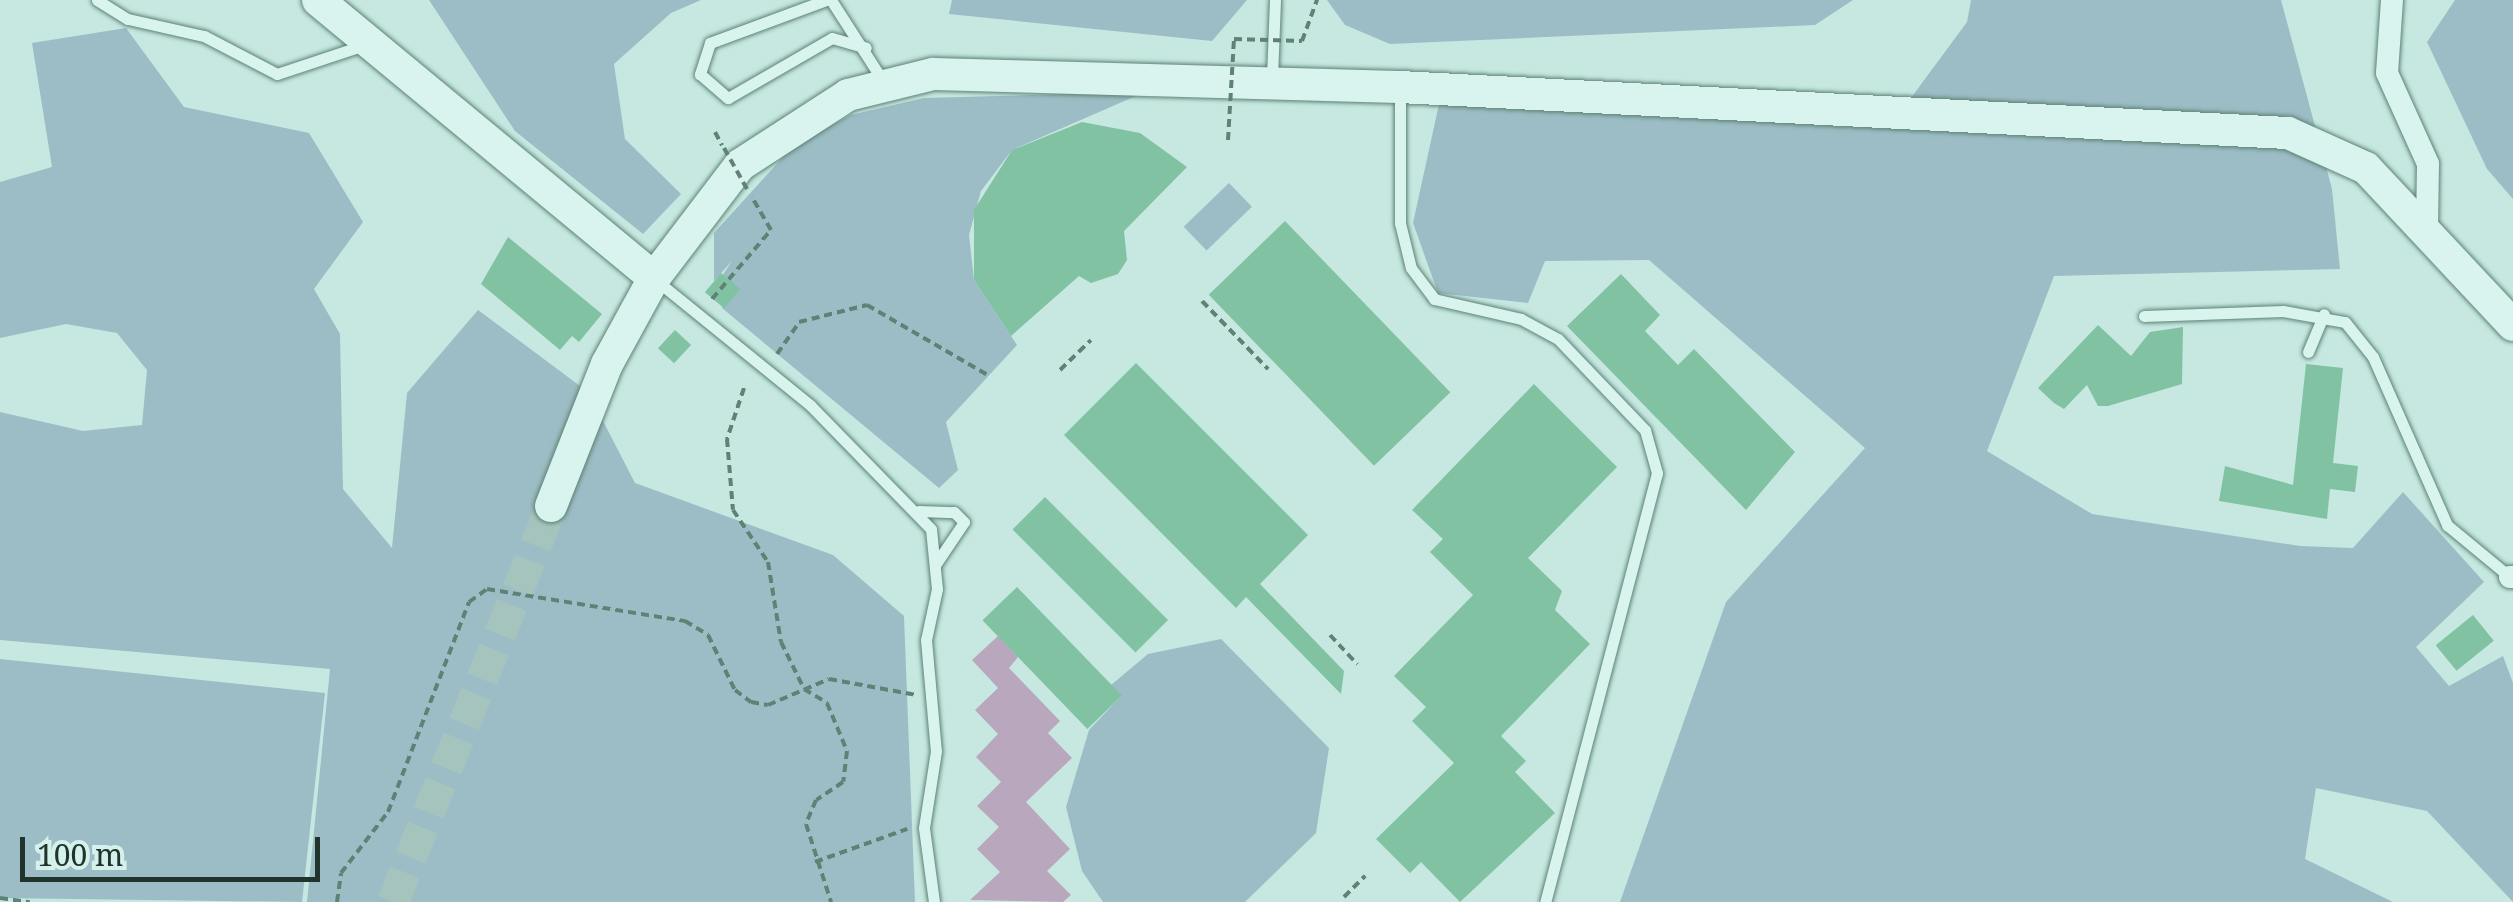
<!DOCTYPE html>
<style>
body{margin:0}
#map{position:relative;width:2513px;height:902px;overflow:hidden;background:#c6e8e1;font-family:"Noto Serif",serif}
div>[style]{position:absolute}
.green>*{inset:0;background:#9cbdc5;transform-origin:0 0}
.water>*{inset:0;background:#b8a7bd}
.building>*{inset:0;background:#81c2a2;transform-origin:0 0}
.secondary-tunnel>*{height:32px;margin-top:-16px;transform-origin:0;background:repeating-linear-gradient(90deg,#a5c4bd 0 32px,transparent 0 48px)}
.path>*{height:4px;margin-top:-2px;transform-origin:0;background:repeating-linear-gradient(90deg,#5e8274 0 8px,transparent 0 13px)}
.roads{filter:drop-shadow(0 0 2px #5e8274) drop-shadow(0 0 2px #5e8274)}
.lane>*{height:11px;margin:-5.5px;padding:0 5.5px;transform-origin:5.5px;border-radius:5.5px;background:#d9f4ee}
.street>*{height:22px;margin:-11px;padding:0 11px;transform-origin:11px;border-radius:11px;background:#d9f4ee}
.secondary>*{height:32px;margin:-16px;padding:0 16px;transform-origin:16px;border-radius:16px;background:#d9f4ee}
.path-bridge>*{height:4px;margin-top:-2px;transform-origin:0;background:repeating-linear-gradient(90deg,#5e8274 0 8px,transparent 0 13px)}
span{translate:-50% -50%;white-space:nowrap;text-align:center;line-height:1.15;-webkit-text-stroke:8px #d5f1eb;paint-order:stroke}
.scale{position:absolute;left:20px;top:837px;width:300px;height:45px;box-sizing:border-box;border:5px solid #20342b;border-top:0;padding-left:12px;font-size:30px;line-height:35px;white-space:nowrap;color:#20342b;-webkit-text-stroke:8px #d5f1eb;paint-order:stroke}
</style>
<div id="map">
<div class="green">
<div style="clip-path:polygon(429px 0,701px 0,671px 13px,614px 64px,625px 139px,681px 194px,643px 234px,515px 131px)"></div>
<div style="clip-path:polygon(952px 0,1247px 0,1212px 41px,949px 14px)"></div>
<div style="clip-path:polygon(1327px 0,1853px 0,1815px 25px,1390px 44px,1345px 25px)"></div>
<div style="clip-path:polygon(1971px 0,2281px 0,2332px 189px,2340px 269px,2054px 276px,1987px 451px,2092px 514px,2300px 546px,2353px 548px,2403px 492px,2484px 582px,2416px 647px,2449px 686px,2503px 656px,2513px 683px,2513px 902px,2427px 811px,2316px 788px,2305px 859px,2393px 902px,1620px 902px,1726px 602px,1865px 448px,1649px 260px,1545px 261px,1528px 303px,1438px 293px,1413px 223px,1441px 95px,1905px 106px,1967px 22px)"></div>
<div style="clip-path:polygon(2455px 0,2513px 0,2513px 199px,2487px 169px,2427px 42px)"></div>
<div style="clip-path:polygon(126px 28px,184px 107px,309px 133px,363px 222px,314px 289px,340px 334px,343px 489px,392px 548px,407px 393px,478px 310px,588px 392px,635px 483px,833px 555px,904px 616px,915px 902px,307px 902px,330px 669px,0 640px,0 412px,83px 431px,142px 425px,147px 370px,117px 333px,66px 324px,0 338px,0 182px,52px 167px,32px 43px)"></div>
<div style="clip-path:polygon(1145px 92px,1012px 150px,981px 191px,969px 235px,974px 280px,1017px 345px,946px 422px,958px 470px,939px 488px,722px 308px,739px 289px,718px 282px,732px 261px,714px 281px,714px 233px,794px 145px,851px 115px,924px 98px)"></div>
<div style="left:1229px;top:183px;width:33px;height:63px;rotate:46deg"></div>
<div style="clip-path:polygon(1221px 639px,1329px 748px,1316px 833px,1245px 902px,1103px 902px,1082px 871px,1066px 807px,1089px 730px,1121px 696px,1111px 685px,1148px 654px)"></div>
<div style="clip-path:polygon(0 659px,325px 693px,302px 902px,0 898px)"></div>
</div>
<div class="water">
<div style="clip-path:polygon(998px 636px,1018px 657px,1009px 668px,1060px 721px,1048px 733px,1072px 758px,1026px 802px,1070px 849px,1047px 871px,1071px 895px,1063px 902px,970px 900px,1000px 872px,977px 849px,999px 827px,977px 806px,1001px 782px,976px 757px,998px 734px,975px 710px,998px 688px,972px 660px)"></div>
</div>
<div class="building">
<div style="clip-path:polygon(1082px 122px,1140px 133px,1187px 167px,1124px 231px,1127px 260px,1118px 274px,1091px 283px,1079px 276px,1011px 336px,974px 280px,974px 210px,1012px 150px)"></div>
<div style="left:1285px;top:221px;width:238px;height:106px;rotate:46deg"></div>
<div style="clip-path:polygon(508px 237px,602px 314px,579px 342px,572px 336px,560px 350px,481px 284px)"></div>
<div style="left:721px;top:273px;width:25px;height:25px;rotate:40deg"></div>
<div style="clip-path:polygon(1621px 274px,1660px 315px,1645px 331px,1678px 365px,1694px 349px,1795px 452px,1746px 510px,1567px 326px)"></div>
<div style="clip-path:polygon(2098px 325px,2131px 356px,2150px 332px,2183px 327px,2182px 384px,2108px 406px,2098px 406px,2087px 385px,2064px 409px,2054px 403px,2038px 388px)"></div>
<div style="left:675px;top:330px;width:22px;height:25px;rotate:43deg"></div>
<div style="clip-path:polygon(1136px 363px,1308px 535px,1260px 584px,1344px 671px,1341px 694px,1246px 597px,1236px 608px,1064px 435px)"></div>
<div style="clip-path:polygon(2306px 364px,2343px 368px,2333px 463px,2358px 466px,2355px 492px,2330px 489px,2327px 519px,2219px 501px,2225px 466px,2293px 485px)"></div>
<div style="clip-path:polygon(1534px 384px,1617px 467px,1528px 558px,1562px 591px,1555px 610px,1590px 644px,1501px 736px,1526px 761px,1515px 772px,1555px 813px,1460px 902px,1421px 862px,1410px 873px,1376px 839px,1454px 763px,1412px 721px,1426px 707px,1394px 676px,1473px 595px,1430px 552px,1443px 539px,1412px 510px)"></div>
<div style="left:1045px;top:497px;width:174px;height:46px;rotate:45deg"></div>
<div style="left:1017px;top:587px;width:151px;height:48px;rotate:46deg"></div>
<div style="left:2473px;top:615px;width:33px;height:48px;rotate:51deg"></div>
</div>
<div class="secondary-tunnel">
<div style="left:393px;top:902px;width:426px;rotate:-68.2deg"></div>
</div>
<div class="path">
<div style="left:1302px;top:41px;width:44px;rotate:-69.9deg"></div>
<div style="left:715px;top:132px;width:15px;rotate:62deg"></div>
<div style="left:712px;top:299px;width:91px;rotate:-49.5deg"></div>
<div style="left:771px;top:230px;width:39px;rotate:-120deg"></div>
<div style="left:1202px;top:301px;width:95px;rotate:45.9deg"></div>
<div style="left:777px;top:354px;width:39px;rotate:-55deg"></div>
<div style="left:799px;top:322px;width:70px;rotate:-14deg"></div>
<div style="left:867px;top:305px;width:138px;rotate:30.1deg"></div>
<div style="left:1060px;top:370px;width:43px;rotate:-44.1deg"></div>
<div style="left:744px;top:388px;width:54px;rotate:108.4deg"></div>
<div style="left:727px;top:439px;width:71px;rotate:85.2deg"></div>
<div style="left:733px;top:510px;width:63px;rotate:56.1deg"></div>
<div style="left:768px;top:562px;width:81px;rotate:80.8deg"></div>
<div style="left:781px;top:642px;width:52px;rotate:63.9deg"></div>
<div style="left:804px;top:689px;width:27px;rotate:31deg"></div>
<div style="left:827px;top:703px;width:52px;rotate:67.4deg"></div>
<div style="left:847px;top:751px;width:31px;rotate:97deg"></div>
<div style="left:843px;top:782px;width:32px;rotate:146deg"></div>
<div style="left:816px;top:800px;width:26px;rotate:113deg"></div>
<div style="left:806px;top:824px;width:82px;rotate:72.2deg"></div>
<div style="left:1330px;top:635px;width:40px;rotate:47deg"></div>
<div style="left:815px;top:862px;width:98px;rotate:-19.7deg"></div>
<div style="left:1344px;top:897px;width:30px;rotate:-45deg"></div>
<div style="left:0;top:898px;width:30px;rotate:8deg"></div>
<div style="left:337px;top:902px;width:29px;rotate:-82deg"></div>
<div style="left:341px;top:873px;width:77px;rotate:-52.4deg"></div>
<div style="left:388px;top:812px;width:225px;rotate:-68.9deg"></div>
<div style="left:469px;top:602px;width:22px;rotate:-36deg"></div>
<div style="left:487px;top:589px;width:201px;rotate:9.2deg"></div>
<div style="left:685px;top:621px;width:27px;rotate:31deg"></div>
<div style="left:708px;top:635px;width:61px;rotate:63.9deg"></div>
<div style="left:735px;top:690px;width:20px;rotate:37deg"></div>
<div style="left:751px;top:702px;width:17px;rotate:10deg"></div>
<div style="left:768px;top:705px;width:66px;rotate:-23.1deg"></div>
<div style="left:829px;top:679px;width:89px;rotate:10.3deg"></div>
</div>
<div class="roads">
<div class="lane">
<div style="left:97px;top:0;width:36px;rotate:32deg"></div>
<div style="left:128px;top:19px;width:78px;rotate:12.6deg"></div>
<div style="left:204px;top:36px;width:82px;rotate:27.5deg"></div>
<div style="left:277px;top:74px;width:92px;rotate:-18.4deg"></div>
<div style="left:826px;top:0;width:124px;rotate:159.7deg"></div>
<div style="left:710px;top:43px;width:33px;rotate:108deg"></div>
<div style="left:700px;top:74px;width:37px;rotate:41deg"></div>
<div style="left:728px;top:98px;width:120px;rotate:-30deg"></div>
<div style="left:832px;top:38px;width:35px;rotate:16deg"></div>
<div style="left:831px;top:0;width:96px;rotate:57.3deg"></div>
<div style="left:1272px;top:78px;width:78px;rotate:-87.8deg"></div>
<div style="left:1400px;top:91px;width:132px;rotate:90deg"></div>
<div style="left:1400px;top:223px;width:46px;rotate:76.3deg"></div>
<div style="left:1411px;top:268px;width:39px;rotate:53deg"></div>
<div style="left:1434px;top:299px;width:89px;rotate:12.9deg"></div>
<div style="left:1521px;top:319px;width:42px;rotate:28.4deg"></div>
<div style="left:1558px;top:339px;width:126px;rotate:46.3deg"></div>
<div style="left:1645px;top:430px;width:45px;rotate:74.4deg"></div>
<div style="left:1657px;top:473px;width:443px;rotate:104.6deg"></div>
<div style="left:657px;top:281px;width:197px;rotate:39deg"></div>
<div style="left:810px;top:405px;width:173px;rotate:45.7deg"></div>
<div style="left:931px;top:529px;width:60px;rotate:84.3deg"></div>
<div style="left:937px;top:589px;width:52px;rotate:102.2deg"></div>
<div style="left:926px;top:640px;width:111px;rotate:84.9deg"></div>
<div style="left:936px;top:751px;width:78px;rotate:98.9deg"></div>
<div style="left:924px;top:828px;width:75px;rotate:82.3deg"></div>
<div style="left:2144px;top:316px;width:139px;rotate:-2.1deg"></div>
<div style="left:2283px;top:311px;width:63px;rotate:10.1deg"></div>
<div style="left:2345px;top:322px;width:45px;rotate:51.3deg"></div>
<div style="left:2373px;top:357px;width:184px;rotate:66.2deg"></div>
<div style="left:2447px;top:525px;width:82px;rotate:39.5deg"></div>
<div style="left:2308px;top:352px;width:41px;rotate:-67.2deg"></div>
<div style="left:919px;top:511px;width:35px;rotate:2deg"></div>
<div style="left:954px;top:512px;width:14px;rotate:45deg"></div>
<div style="left:964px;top:522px;width:52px;rotate:124deg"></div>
</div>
<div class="street">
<div style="left:2392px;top:0;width:73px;rotate:93.9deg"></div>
<div style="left:2387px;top:73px;width:100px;rotate:65.7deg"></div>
<div style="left:2428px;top:164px;width:67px;rotate:90.9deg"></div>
<div style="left:2510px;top:577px;width:3px"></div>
</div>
<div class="secondary">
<div style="left:318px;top:0;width:436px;rotate:39.6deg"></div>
<div style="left:551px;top:506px;width:153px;rotate:-68.5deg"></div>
<div style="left:607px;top:364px;width:98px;rotate:-61.3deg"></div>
<div style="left:654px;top:278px;width:142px;rotate:-52.7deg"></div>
<div style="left:740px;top:165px;width:129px;rotate:-32.9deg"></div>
<div style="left:848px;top:95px;width:88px;rotate:-13.9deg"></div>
<div style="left:933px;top:74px;width:467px;rotate:1.6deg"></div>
<div style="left:1400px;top:87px;width:889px;rotate:2.97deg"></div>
<div style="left:2288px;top:133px;width:85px;rotate:24.2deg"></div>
<div style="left:2366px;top:168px;width:215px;rotate:46.9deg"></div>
</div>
</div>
<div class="path-bridge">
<div style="left:1228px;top:140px;width:101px;rotate:-86.6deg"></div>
<div style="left:1234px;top:39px;width:68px;rotate:1.7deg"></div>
<div style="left:724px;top:148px;width:47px;rotate:60.7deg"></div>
</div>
<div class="scale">100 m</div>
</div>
